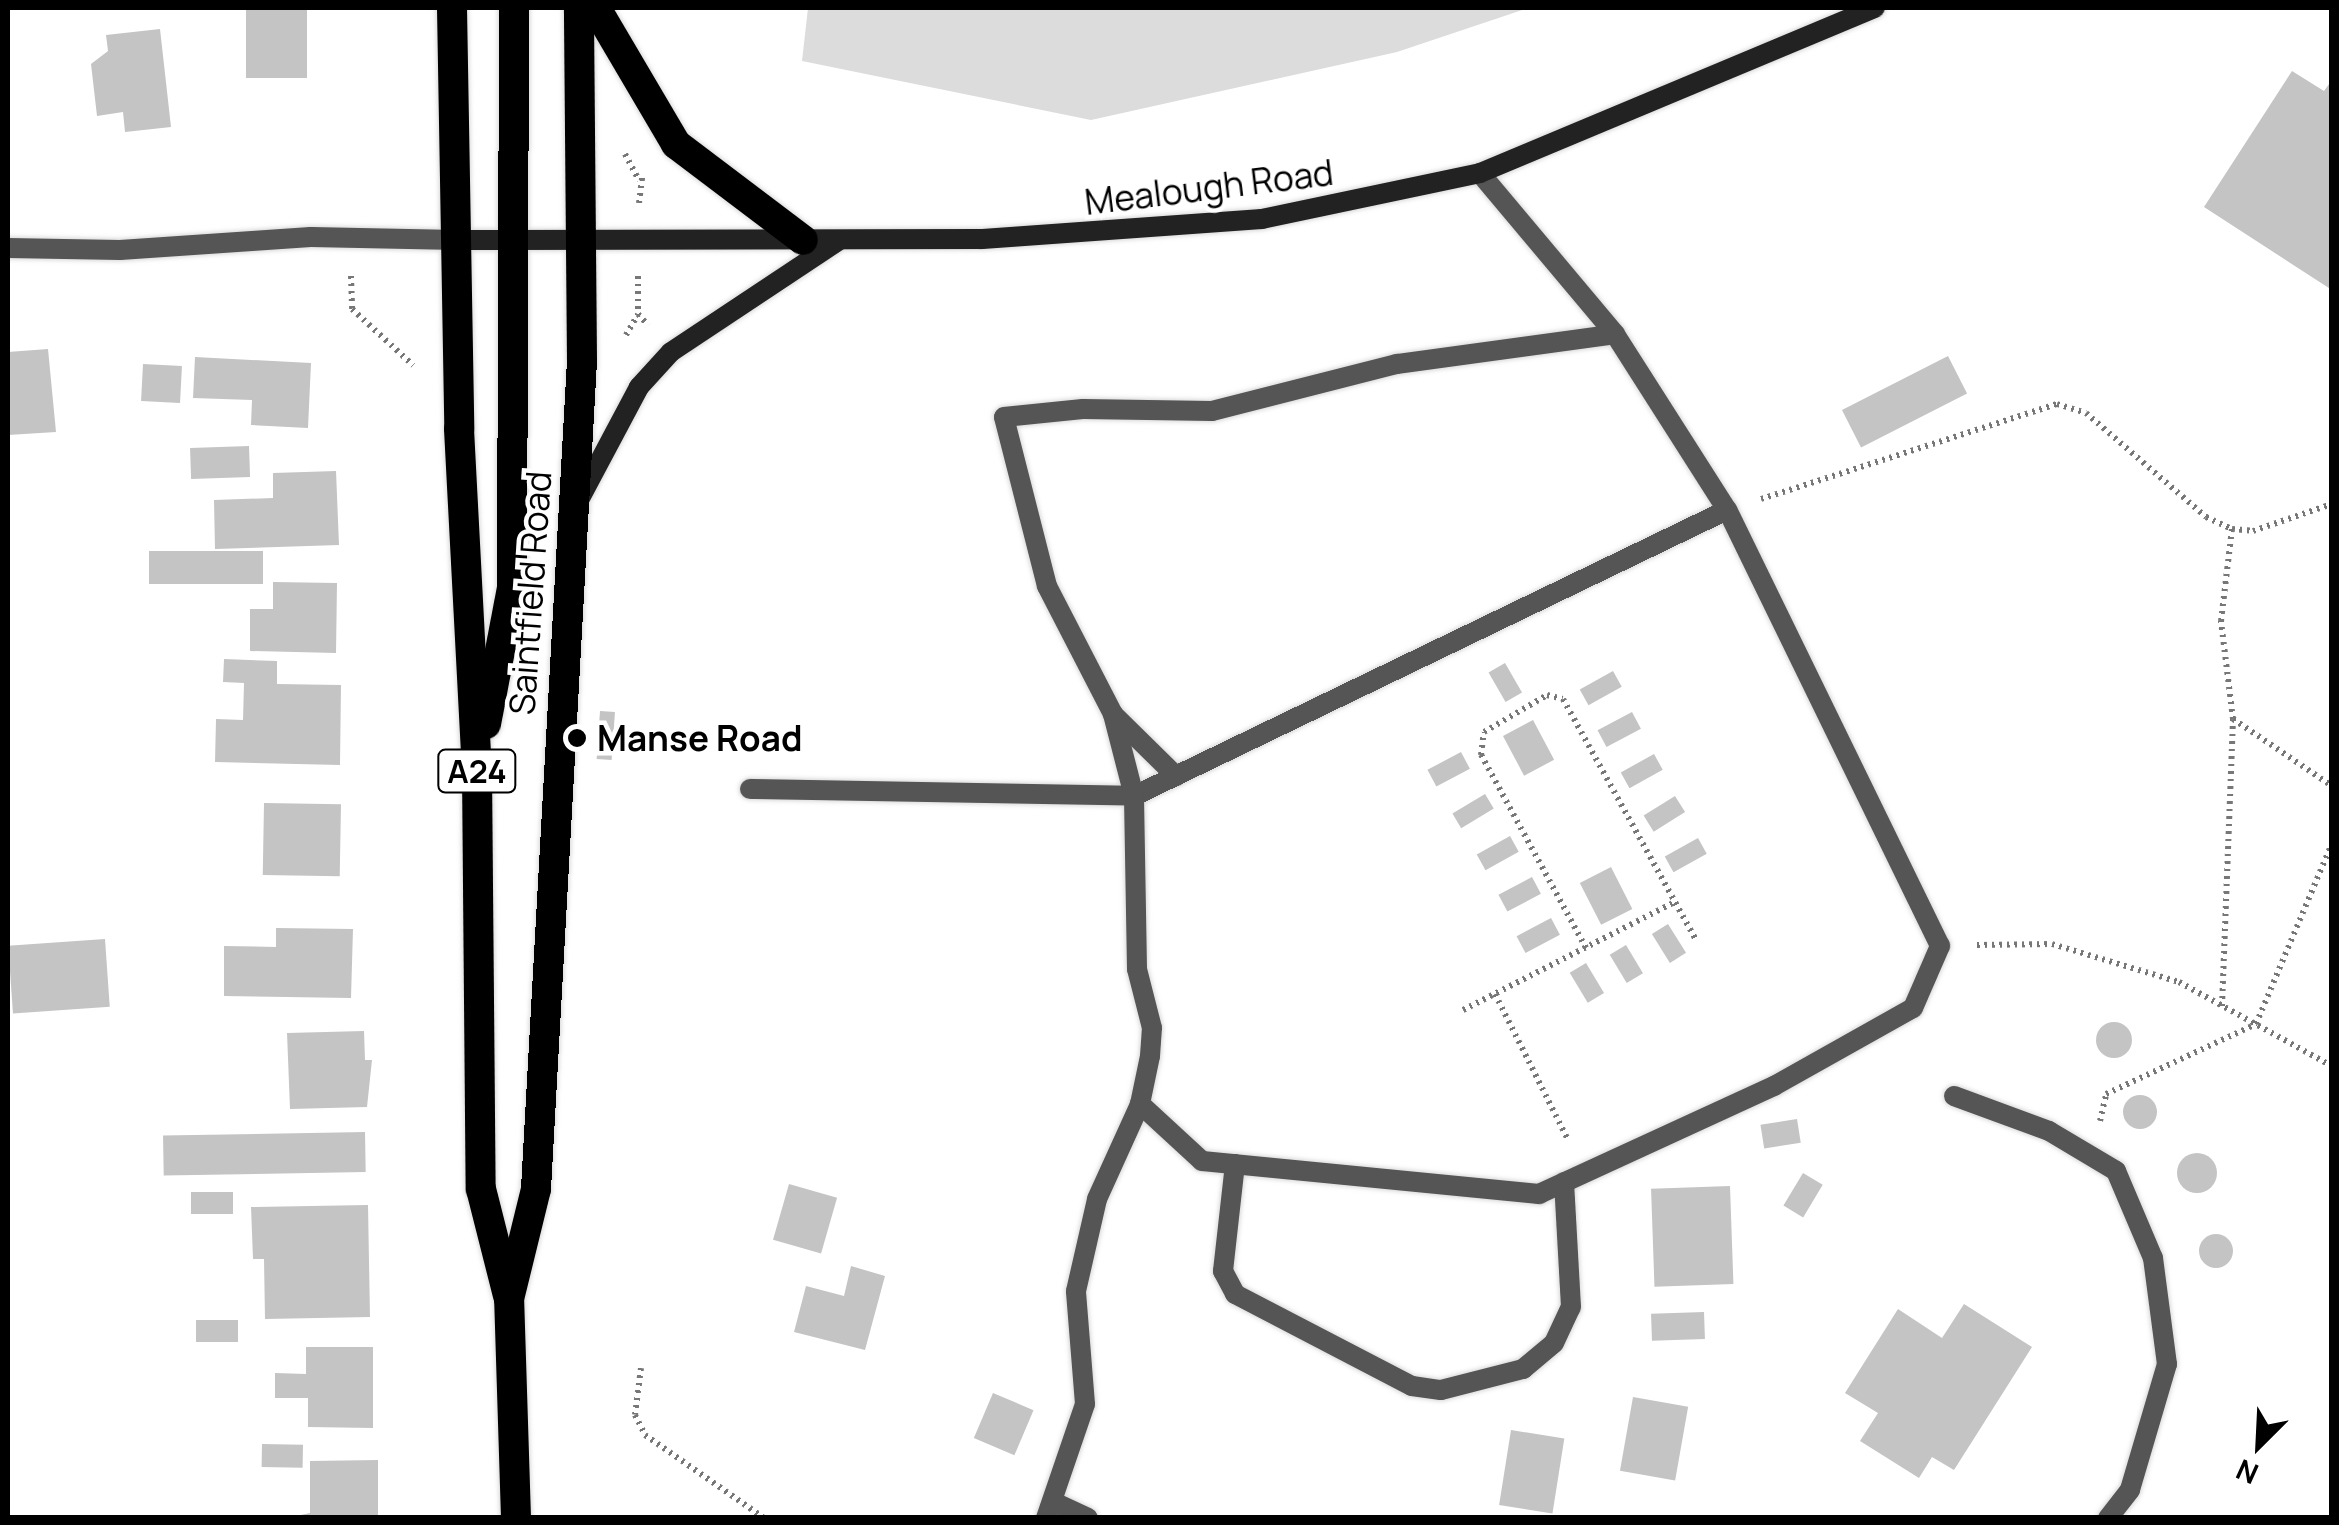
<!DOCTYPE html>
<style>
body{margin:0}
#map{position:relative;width:2339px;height:1525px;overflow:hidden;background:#fff;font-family:Manrope,sans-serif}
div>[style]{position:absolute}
.green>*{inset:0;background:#dcdcdc}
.building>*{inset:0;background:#c4c4c4;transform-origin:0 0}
.round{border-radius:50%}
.path>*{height:6px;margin-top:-3px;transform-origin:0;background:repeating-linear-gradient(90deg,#777 0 2.5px,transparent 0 7.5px)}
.roads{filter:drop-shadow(0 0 2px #dbdbdb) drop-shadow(0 0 2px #dbdbdb)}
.lane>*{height:20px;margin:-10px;padding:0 10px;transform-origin:10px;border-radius:10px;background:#555}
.street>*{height:20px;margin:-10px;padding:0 10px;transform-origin:10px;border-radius:10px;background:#555}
.secondary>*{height:20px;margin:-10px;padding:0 10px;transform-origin:10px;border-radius:10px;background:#222}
.highway>*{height:30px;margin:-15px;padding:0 15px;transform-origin:15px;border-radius:15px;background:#000}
.dots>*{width:28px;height:28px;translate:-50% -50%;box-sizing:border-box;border:5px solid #fff;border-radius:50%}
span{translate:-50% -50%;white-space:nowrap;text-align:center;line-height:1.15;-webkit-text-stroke:9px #fff;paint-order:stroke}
.shield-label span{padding:2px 8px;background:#fff;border:2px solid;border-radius:8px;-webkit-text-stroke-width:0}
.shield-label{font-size:32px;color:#000;font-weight:700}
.street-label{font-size:35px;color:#000}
.poi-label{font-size:35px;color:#000;font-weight:700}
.left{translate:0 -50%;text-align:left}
.frame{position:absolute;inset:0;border:10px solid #000;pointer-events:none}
.north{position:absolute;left:2209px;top:1395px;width:100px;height:100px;-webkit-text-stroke:8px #fff;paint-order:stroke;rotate:204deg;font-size:28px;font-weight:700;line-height:40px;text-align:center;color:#000}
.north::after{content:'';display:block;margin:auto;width:35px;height:45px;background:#000;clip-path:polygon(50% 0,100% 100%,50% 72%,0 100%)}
</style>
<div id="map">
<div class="green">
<div style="clip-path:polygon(808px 8px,1528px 8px,1397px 52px,1091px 120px,802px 61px)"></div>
</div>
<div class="building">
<div style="left:246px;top:8px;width:61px;height:70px"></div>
<div style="clip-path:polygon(160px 29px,171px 127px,125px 132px,123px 112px,97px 116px,91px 64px,108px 51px,106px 35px)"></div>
<div style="clip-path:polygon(2292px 71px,2324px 91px,2332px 80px,2332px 290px,2204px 207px)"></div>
<div style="clip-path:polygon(48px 349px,56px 432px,8px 435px,8px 352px)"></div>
<div style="left:1948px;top:356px;width:42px;height:119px;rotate:63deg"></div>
<div style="clip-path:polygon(195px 357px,311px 363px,308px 428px,251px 425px,252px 400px,193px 398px)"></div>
<div style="left:143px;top:364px;width:39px;height:37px;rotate:3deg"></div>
<div style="left:249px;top:446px;width:31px;height:59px;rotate:88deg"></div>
<div style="clip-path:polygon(336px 471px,339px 545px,215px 549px,214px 500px,273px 498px,273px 473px)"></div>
<div style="left:263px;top:551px;width:33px;height:114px;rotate:90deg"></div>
<div style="clip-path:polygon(273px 582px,337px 583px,336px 653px,250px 651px,250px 609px,273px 609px)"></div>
<div style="clip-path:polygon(224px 659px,277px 661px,277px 684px,341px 685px,340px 765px,215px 762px,216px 719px,243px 720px,244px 683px,223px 682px)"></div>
<div style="left:1505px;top:663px;width:34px;height:19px;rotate:60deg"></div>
<div style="left:1613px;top:671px;width:18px;height:38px;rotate:61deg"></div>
<div style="left:600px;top:711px;width:15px;height:48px;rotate:4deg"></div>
<div style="left:1632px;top:712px;width:19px;height:39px;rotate:62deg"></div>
<div style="left:1533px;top:720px;width:45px;height:34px;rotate:62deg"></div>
<div style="left:1461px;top:752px;width:19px;height:38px;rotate:62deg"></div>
<div style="left:1654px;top:754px;width:18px;height:38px;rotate:61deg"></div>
<div style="left:1485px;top:794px;width:17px;height:38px;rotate:59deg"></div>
<div style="left:1675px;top:796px;width:19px;height:37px;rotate:58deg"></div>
<div style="left:264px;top:803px;width:77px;height:72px;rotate:1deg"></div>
<div style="left:1510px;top:836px;width:18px;height:38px;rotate:61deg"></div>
<div style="left:1698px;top:838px;width:18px;height:38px;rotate:61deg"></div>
<div style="left:1611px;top:867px;width:47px;height:35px;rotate:63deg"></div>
<div style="left:1532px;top:877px;width:19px;height:38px;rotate:62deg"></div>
<div style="left:1551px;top:918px;width:19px;height:39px;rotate:62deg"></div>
<div style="left:1668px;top:924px;width:34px;height:19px;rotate:58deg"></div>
<div style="clip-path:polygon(276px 928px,353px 929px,351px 998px,224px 996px,224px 946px,276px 947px)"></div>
<div style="left:105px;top:939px;width:68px;height:97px;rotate:86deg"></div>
<div style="left:1626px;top:945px;width:33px;height:19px;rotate:59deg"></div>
<div style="left:1586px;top:963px;width:35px;height:19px;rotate:59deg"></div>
<div class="round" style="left:2096px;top:1022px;width:36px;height:36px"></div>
<div style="clip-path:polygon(364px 1031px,365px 1060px,372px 1060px,367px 1107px,290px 1109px,287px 1033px)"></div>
<div class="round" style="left:2123px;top:1095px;width:34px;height:34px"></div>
<div style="left:1797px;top:1119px;width:24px;height:37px;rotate:81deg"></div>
<div style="left:365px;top:1132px;width:40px;height:202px;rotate:89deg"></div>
<div class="round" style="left:2177px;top:1153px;width:40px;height:40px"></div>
<div style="left:1803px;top:1173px;width:23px;height:38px;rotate:31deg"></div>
<div style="left:789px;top:1184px;width:50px;height:58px;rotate:16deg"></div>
<div style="left:1730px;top:1186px;width:98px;height:79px;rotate:88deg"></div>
<div style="left:191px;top:1192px;width:42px;height:22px"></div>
<div style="clip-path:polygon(368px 1205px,370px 1317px,265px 1319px,264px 1259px,253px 1259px,251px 1207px)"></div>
<div class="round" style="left:2199px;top:1234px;width:34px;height:34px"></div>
<div style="clip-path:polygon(851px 1266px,885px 1276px,865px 1350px,794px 1332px,806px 1286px,844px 1296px)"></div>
<div style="clip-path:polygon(1964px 1304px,2032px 1347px,1954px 1470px,1932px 1457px,1919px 1478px,1860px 1441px,1878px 1413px,1845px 1393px,1898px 1309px,1942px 1338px)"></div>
<div style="left:1704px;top:1312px;width:27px;height:53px;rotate:88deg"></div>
<div style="left:196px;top:1320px;width:42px;height:22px"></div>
<div style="clip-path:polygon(306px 1347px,373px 1347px,373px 1428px,308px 1427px,308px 1398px,275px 1398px,275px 1373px,306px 1374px)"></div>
<div style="left:993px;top:1393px;width:44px;height:49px;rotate:23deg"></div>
<div style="left:1633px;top:1397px;width:56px;height:75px;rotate:10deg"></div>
<div style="left:1511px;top:1430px;width:54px;height:76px;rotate:9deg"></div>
<div style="left:262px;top:1444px;width:41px;height:23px;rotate:1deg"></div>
<div style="clip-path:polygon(378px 1460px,378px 1518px,287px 1518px,310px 1513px,310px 1461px)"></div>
</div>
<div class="path">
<div style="left:625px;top:154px;width:30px;rotate:62deg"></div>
<div style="left:639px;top:203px;width:26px;rotate:-83deg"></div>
<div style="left:351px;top:276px;width:33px;rotate:88deg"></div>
<div style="left:352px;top:309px;width:83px;rotate:42.6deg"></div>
<div style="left:638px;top:276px;width:38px;rotate:90deg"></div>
<div style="left:638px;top:314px;width:15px;rotate:48deg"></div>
<div style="left:626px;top:335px;width:24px;rotate:-60deg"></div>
<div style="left:1761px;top:499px;width:311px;rotate:-17.8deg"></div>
<div style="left:2057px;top:404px;width:30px;rotate:17deg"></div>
<div style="left:2086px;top:413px;width:159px;rotate:40.9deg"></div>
<div style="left:2206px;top:517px;width:29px;rotate:25deg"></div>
<div style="left:2232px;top:529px;width:21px;rotate:5deg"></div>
<div style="left:2253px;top:531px;width:83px;rotate:-18.9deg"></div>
<div style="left:2233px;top:719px;width:120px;rotate:34.1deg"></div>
<div style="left:1977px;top:945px;width:75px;rotate:-0.8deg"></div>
<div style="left:2052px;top:944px;width:133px;rotate:16.7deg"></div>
<div style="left:2179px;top:982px;width:175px;rotate:28.8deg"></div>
<div style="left:1586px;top:948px;width:220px;rotate:-118.5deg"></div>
<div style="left:1481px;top:755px;width:23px;rotate:-83deg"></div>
<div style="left:1484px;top:732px;width:73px;rotate:-30.4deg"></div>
<div style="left:1547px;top:695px;width:16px;rotate:14deg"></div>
<div style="left:1563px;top:699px;width:277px;rotate:61.1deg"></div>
<div style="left:1495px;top:994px;width:163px;rotate:63.4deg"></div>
<div style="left:2222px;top:1006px;width:287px;rotate:-87.8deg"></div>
<div style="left:2233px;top:719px;width:99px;rotate:-97deg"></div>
<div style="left:2221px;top:621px;width:93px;rotate:-83.2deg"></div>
<div style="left:1463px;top:1010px;width:238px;rotate:-27deg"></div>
<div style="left:2100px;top:1121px;width:28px;rotate:-77deg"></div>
<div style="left:2106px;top:1094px;width:166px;rotate:-25deg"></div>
<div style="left:2256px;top:1024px;width:196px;rotate:-67.2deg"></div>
<div style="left:641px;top:1368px;width:47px;rotate:97.3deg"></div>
<div style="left:635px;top:1415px;width:22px;rotate:63deg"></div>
<div style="left:645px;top:1435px;width:145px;rotate:34.9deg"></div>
</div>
<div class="roads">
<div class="lane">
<div style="left:1176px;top:776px;width:88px;rotate:-135.5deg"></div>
<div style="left:1113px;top:714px;width:144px;rotate:-117.3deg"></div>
<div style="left:1047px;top:586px;width:174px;rotate:-104.3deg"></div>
<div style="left:1004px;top:417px;width:79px;rotate:-5.8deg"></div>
<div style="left:1083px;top:409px;width:129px;rotate:0.9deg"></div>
<div style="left:1212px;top:411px;width:191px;rotate:-14.3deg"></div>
<div style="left:1397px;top:364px;width:220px;rotate:-7.8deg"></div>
<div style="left:750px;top:789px;width:384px;rotate:1deg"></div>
<div style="left:1134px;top:796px;width:658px;rotate:-25.75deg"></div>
<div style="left:1954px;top:1096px;width:101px;rotate:20.2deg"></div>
<div style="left:2049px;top:1131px;width:78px;rotate:30.8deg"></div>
<div style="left:2116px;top:1171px;width:95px;rotate:67deg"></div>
<div style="left:2153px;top:1258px;width:107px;rotate:82.5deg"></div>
<div style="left:2167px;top:1364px;width:131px;rotate:106.4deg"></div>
<div style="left:2130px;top:1490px;width:36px;rotate:128deg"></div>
<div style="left:1140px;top:1104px;width:84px;rotate:42.6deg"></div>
<div style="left:1202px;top:1161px;width:339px;rotate:5.6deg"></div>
<div style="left:1539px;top:1194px;width:259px;rotate:-24.7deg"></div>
<div style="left:1774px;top:1086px;width:159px;rotate:-29.3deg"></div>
<div style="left:1913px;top:1008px;width:68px;rotate:-66.5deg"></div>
<div style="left:1940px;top:946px;width:485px;rotate:-116deg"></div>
<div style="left:1727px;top:510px;width:209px;rotate:-122.5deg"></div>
<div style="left:1615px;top:334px;width:210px;rotate:-130deg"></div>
<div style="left:1235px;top:1164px;width:108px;rotate:96.4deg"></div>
<div style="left:1223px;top:1271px;width:26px;rotate:62deg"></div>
<div style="left:1235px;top:1294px;width:199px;rotate:27.5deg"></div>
<div style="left:1412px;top:1386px;width:29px;rotate:8deg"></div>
<div style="left:1441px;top:1390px;width:85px;rotate:-14.4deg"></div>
<div style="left:1523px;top:1369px;width:40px;rotate:-40deg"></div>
<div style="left:1554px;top:1343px;width:40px;rotate:-65deg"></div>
<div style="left:1571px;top:1307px;width:125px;rotate:-93.2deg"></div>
<div style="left:1056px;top:1503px;width:35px;rotate:25deg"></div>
<div style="left:1046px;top:1518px;width:120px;rotate:-71.1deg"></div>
<div style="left:1085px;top:1404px;width:113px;rotate:-94.6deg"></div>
<div style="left:1076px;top:1291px;width:94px;rotate:-77.1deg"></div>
<div style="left:1097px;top:1199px;width:104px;rotate:-65.6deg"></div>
<div style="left:1140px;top:1104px;width:49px;rotate:-78.2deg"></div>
<div style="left:1150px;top:1056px;width:28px;rotate:-86deg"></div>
<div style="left:1152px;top:1028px;width:61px;rotate:-104.3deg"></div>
<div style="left:1137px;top:969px;width:173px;rotate:-91deg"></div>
<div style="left:1134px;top:796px;width:85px;rotate:-104.4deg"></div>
</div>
<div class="street">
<div style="left:8px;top:248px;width:112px;rotate:1deg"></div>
<div style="left:120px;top:250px;width:191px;rotate:-3.9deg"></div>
<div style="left:311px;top:237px;width:146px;rotate:1.2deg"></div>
</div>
<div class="secondary">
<div style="left:457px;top:240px;width:525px;rotate:-0.11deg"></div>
<div style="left:982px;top:239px;width:281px;rotate:-4.1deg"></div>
<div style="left:1262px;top:219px;width:223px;rotate:-11.9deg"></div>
<div style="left:1480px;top:173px;width:428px;rotate:-22.7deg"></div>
<div style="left:579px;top:500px;width:128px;rotate:-62deg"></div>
<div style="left:639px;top:387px;width:47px;rotate:-47.6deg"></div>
<div style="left:671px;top:352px;width:201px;rotate:-33.6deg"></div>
</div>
<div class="highway">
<div style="left:452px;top:8px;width:421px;rotate:89deg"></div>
<div style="left:459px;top:429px;width:342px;rotate:87deg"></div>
<div style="left:477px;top:771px;width:418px;rotate:89.5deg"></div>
<div style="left:481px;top:1189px;width:110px;rotate:75.8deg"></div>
<div style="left:596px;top:8px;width:158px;rotate:59.5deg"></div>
<div style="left:676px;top:144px;width:159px;rotate:37.1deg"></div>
<div style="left:486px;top:724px;width:138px;rotate:-79.2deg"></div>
<div style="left:512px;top:588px;width:580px;rotate:-89.8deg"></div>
<div style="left:516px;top:1518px;width:219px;rotate:-91.8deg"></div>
<div style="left:509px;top:1299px;width:113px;rotate:-76.2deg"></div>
<div style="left:536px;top:1189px;width:829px;rotate:-86.82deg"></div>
<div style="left:582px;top:361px;width:353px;rotate:-90.5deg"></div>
</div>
</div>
<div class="dots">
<div style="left:577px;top:738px;background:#000"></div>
</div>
<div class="shield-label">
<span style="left:477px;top:771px">A24</span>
</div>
<div class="street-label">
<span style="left:1209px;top:187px;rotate:-7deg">Mealough Road</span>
<span style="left:530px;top:593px;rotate:-86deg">Saintfield Road</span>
</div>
<div class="poi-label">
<span class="left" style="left:597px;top:738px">Manse Road</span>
</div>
<div class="frame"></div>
<div class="north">N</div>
</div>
